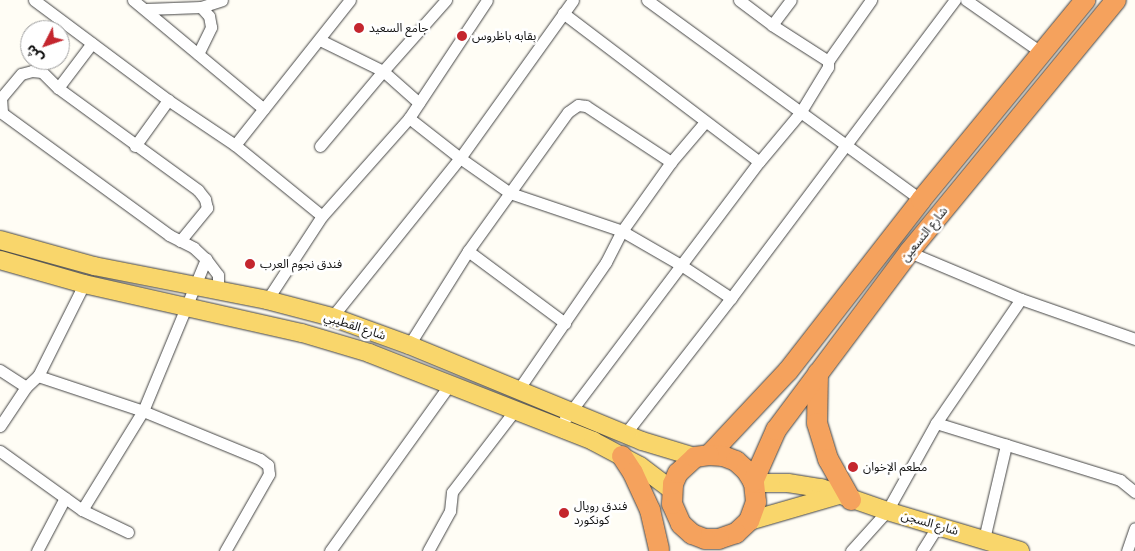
<!DOCTYPE html>
<meta charset="utf-8">
<style>
body{margin:0}
#map{position:relative;width:1135px;height:551px;overflow:hidden;background:#fffdf5;font-family:"PT Serif","Noto Sans Arabic",serif}
div>[style]{position:absolute}
.roads{filter:drop-shadow(0 0 1px #444) drop-shadow(0 0 1px #444)}
.street>*{height:11px;margin:-5.5px;padding:0 5.5px;transform-origin:5.5px;border-radius:5.5px;background:#fff}
.primary>*{height:18px;margin:-9px;padding:0 9px;transform-origin:9px;border-radius:9px;background:#f9d66b}
.highway>*{height:20px;margin:-10px;padding:0 10px;transform-origin:10px;border-radius:10px;background:#f5a25d}
.dots>*{width:14px;height:14px;translate:-50% -50%;box-sizing:border-box;border:2px solid #fff;border-radius:50%}
span{translate:-50% -50%;white-space:nowrap;text-align:center;line-height:1.15;-webkit-text-stroke:5px #fff;paint-order:stroke}
.poi-label{font-size:12px;color:#111}
.left{translate:0 -50%;text-align:left}
.street-label{font-size:12px;color:#111}
.north{position:absolute;left:20px;top:20px;width:50px;height:50px;box-sizing:border-box;background:#fff;border:1px solid #a0a0a0;border-radius:50%;rotate:229deg;font-size:14px;font-weight:700;line-height:20px;text-align:center;color:#111}
.north::after{content:'';display:block;margin:auto;width:18px;height:22px;background:#c4262e;clip-path:polygon(50% 0,100% 100%,50% 72%,0 100%)}
</style>
<div id="map">
<div class="roads">
<div class="street">
<div style="left:34px;top:0;width:167px;rotate:36.7deg"></div>
<div style="left:168px;top:100px;width:81px;rotate:33.9deg"></div>
<div style="left:235px;top:145px;width:112px;rotate:39.2deg"></div>
<div style="left:133px;top:0;width:170px;rotate:39.8deg"></div>
<div style="left:647px;top:0;width:339px;rotate:36.1deg"></div>
<div style="left:739px;top:0;width:41px;rotate:37.1deg"></div>
<div style="left:772px;top:25px;width:67px;rotate:32.7deg"></div>
<div style="left:966px;top:0;width:93px;rotate:34.9deg"></div>
<div style="left:146px;top:9px;width:55px;rotate:-2.1deg"></div>
<div style="left:201px;top:7px;width:22px;rotate:-18deg"></div>
<div style="left:563px;top:13px;width:246px;rotate:37.2deg"></div>
<div style="left:772px;top:25px;width:31px;rotate:-53deg"></div>
<div style="left:320px;top:40px;width:70px;rotate:26.2deg"></div>
<div style="left:383px;top:71px;width:48px;rotate:41.6deg"></div>
<div style="left:198px;top:54px;width:30px;rotate:-64deg"></div>
<div style="left:211px;top:27px;width:11px;rotate:-100deg"></div>
<div style="left:209px;top:16px;width:12px;rotate:-132deg"></div>
<div style="left:58px;top:88px;width:56px;rotate:-52.9deg"></div>
<div style="left:409px;top:118px;width:65px;rotate:38.1deg"></div>
<div style="left:460px;top:158px;width:61px;rotate:35deg"></div>
<div style="left:510px;top:193px;width:118px;rotate:18.7deg"></div>
<div style="left:622px;top:231px;width:68px;rotate:30deg"></div>
<div style="left:681px;top:265px;width:60px;rotate:33.4deg"></div>
<div style="left:235px;top:145px;width:185px;rotate:-51.6deg"></div>
<div style="left:135px;top:146px;width:57px;rotate:-54.3deg"></div>
<div style="left:320px;top:146px;width:98px;rotate:-50deg"></div>
<div style="left:383px;top:71px;width:95px;rotate:-48.4deg"></div>
<div style="left:180px;top:241px;width:43px;rotate:-50.7deg"></div>
<div style="left:207px;top:208px;width:9px;rotate:-103deg"></div>
<div style="left:205px;top:199px;width:11px;rotate:-128deg"></div>
<div style="left:198px;top:190px;width:173px;rotate:-143.9deg"></div>
<div style="left:58px;top:88px;width:23px;rotate:-135deg"></div>
<div style="left:42px;top:72px;width:10px;rotate:-174deg"></div>
<div style="left:32px;top:71px;width:11px;rotate:165deg"></div>
<div style="left:21px;top:74px;width:31px;rotate:130deg"></div>
<div style="left:1px;top:98px;width:15px;rotate:86deg"></div>
<div style="left:2px;top:113px;width:207px;rotate:36.1deg"></div>
<div style="left:169px;top:235px;width:28px;rotate:27deg"></div>
<div style="left:194px;top:248px;width:16px;rotate:43deg"></div>
<div style="left:206px;top:259px;width:20px;rotate:53deg"></div>
<div style="left:218px;top:275px;width:16px;rotate:90deg"></div>
<div style="left:468px;top:251px;width:121px;rotate:36.6deg"></div>
<div style="left:909px;top:252px;width:121px;rotate:22.8deg"></div>
<div style="left:1021px;top:299px;width:121px;rotate:19.3deg"></div>
<div style="left:267px;top:300px;width:100px;rotate:-56.8deg"></div>
<div style="left:322px;top:216px;width:131px;rotate:-48.4deg"></div>
<div style="left:409px;top:118px;width:141px;rotate:-56.5deg"></div>
<div style="left:332px;top:317px;width:204px;rotate:-51.2deg"></div>
<div style="left:460px;top:158px;width:194px;rotate:-54.4deg"></div>
<div style="left:409px;top:345px;width:111px;rotate:-57.9deg"></div>
<div style="left:468px;top:251px;width:171px;rotate:-54.3deg"></div>
<div style="left:568px;top:112px;width:12px;rotate:-35deg"></div>
<div style="left:578px;top:105px;width:8px;rotate:7deg"></div>
<div style="left:586px;top:106px;width:102px;rotate:33.4deg"></div>
<div style="left:0;top:370px;width:31px;rotate:33deg"></div>
<div style="left:38px;top:376px;width:111px;rotate:18.4deg"></div>
<div style="left:143px;top:411px;width:126px;rotate:22.3deg"></div>
<div style="left:260px;top:459px;width:10px;rotate:37deg"></div>
<div style="left:268px;top:465px;width:9px;rotate:84deg"></div>
<div style="left:269px;top:474px;width:89px;rotate:119.7deg"></div>
<div style="left:518px;top:390px;width:155px;rotate:-55.5deg"></div>
<div style="left:606px;top:262px;width:35px;rotate:-63deg"></div>
<div style="left:622px;top:231px;width:85px;rotate:-54.6deg"></div>
<div style="left:671px;top:162px;width:52px;rotate:-49.6deg"></div>
<div style="left:936px;top:423px;width:193px;rotate:17.2deg"></div>
<div style="left:1120px;top:480px;width:19px;rotate:39deg"></div>
<div style="left:0;top:426px;width:47px;rotate:-56.3deg"></div>
<div style="left:26px;top:387px;width:16px;rotate:-43deg"></div>
<div style="left:38px;top:376px;width:103px;rotate:-63.4deg"></div>
<div style="left:559px;top:427px;width:332px;rotate:-53deg"></div>
<div style="left:759px;top:162px;width:64px;rotate:-50.1deg"></div>
<div style="left:800px;top:113px;width:54px;rotate:-58.7deg"></div>
<div style="left:828px;top:67px;width:6px;rotate:-90deg"></div>
<div style="left:828px;top:61px;width:75px;rotate:-54.8deg"></div>
<div style="left:625px;top:434px;width:172px;rotate:-52.1deg"></div>
<div style="left:731px;top:298px;width:373px;rotate:-53.1deg"></div>
<div style="left:0;top:451px;width:101px;rotate:35.7deg"></div>
<div style="left:82px;top:510px;width:51px;rotate:25.6deg"></div>
<div style="left:82px;top:510px;width:116px;rotate:-58.4deg"></div>
<div style="left:143px;top:411px;width:165px;rotate:-67.5deg"></div>
<div style="left:984px;top:539px;width:97px;rotate:-76.8deg"></div>
<div style="left:37px;top:551px;width:60px;rotate:-62.2deg"></div>
<div style="left:330px;top:551px;width:206px;rotate:-54.3deg"></div>
<div style="left:428px;top:551px;width:46px;rotate:-61.2deg"></div>
<div style="left:450px;top:511px;width:19px;rotate:-84deg"></div>
<div style="left:452px;top:492px;width:103px;rotate:-52.5deg"></div>
<div style="left:851px;top:551px;width:54px;rotate:-48deg"></div>
<div style="left:887px;top:511px;width:101px;rotate:-60.9deg"></div>
<div style="left:936px;top:423px;width:150px;rotate:-55.6deg"></div>
<div style="left:922px;top:551px;width:31px;rotate:-58deg"></div>
<div style="left:1127px;top:551px;width:24px;rotate:-71deg"></div>
</div>
<div class="primary">
<div style="left:0;top:240px;width:98px;rotate:15.5deg"></div>
<div style="left:94px;top:266px;width:176px;rotate:11.1deg"></div>
<div style="left:267px;top:300px;width:67px;rotate:14.7deg"></div>
<div style="left:332px;top:317px;width:82px;rotate:20deg"></div>
<div style="left:409px;top:345px;width:252px;rotate:22.4deg"></div>
<div style="left:642px;top:441px;width:55px;rotate:16.8deg"></div>
<div style="left:0;top:260px;width:87px;rotate:15.9deg"></div>
<div style="left:84px;top:284px;width:223px;rotate:12.7deg"></div>
<div style="left:302px;top:333px;width:70px;rotate:16.6deg"></div>
<div style="left:369px;top:353px;width:241px;rotate:21.4deg"></div>
<div style="left:593px;top:441px;width:53px;rotate:28deg"></div>
<div style="left:640px;top:466px;width:40px;rotate:37deg"></div>
<div style="left:754px;top:483px;width:34px"></div>
<div style="left:788px;top:483px;width:33px;rotate:9deg"></div>
<div style="left:821px;top:488px;width:70px;rotate:19.2deg"></div>
<div style="left:887px;top:511px;width:139px;rotate:16.7deg"></div>
<div style="left:749px;top:521px;width:94px;rotate:-16.1deg"></div>
</div>
<div class="highway">
<div style="left:818px;top:373px;width:50px;rotate:91.1deg"></div>
<div style="left:817px;top:423px;width:38px;rotate:73deg"></div>
<div style="left:828px;top:459px;width:47px;rotate:60.7deg"></div>
<div style="left:709px;top:455px;width:115px;rotate:-46.8deg"></div>
<div style="left:788px;top:371px;width:217px;rotate:-52.1deg"></div>
<div style="left:921px;top:200px;width:259px;rotate:-50.6deg"></div>
<div style="left:709px;top:455px;width:14px;rotate:4deg"></div>
<div style="left:723px;top:456px;width:14px;rotate:21deg"></div>
<div style="left:736px;top:461px;width:13px;rotate:42deg"></div>
<div style="left:746px;top:470px;width:15px;rotate:58deg"></div>
<div style="left:754px;top:483px;width:19px;rotate:84deg"></div>
<div style="left:756px;top:502px;width:20px;rotate:110deg"></div>
<div style="left:749px;top:521px;width:18px;rotate:137deg"></div>
<div style="left:736px;top:533px;width:18px;rotate:161deg"></div>
<div style="left:719px;top:539px;width:14px;rotate:180deg"></div>
<div style="left:705px;top:539px;width:14px;rotate:-159deg"></div>
<div style="left:692px;top:534px;width:15px;rotate:-138deg"></div>
<div style="left:681px;top:524px;width:22px;rotate:-114deg"></div>
<div style="left:672px;top:504px;width:20px;rotate:-87deg"></div>
<div style="left:673px;top:484px;width:12px;rotate:-66deg"></div>
<div style="left:678px;top:473px;width:23px;rotate:-43deg"></div>
<div style="left:695px;top:457px;width:14px;rotate:-8deg"></div>
<div style="left:622px;top:456px;width:20px;rotate:57deg"></div>
<div style="left:633px;top:473px;width:41px;rotate:65.3deg"></div>
<div style="left:650px;top:510px;width:40px;rotate:77deg"></div>
<div style="left:753px;top:482px;width:57px;rotate:-66.1deg"></div>
<div style="left:776px;top:430px;width:222px;rotate:-53.2deg"></div>
<div style="left:909px;top:252px;width:326px;rotate:-50.6deg"></div>
</div>
</div>
<div class="dots">
<div style="left:359px;top:28px;background:#c4262e"></div>
<div style="left:462px;top:36px;background:#c4262e"></div>
<div style="left:250px;top:264px;background:#c4262e"></div>
<div style="left:853px;top:467px;background:#c4262e"></div>
<div style="left:564px;top:513px;background:#c4262e"></div>
</div>
<div class="poi-label">
<span class="left" style="left:369px;top:28px">جامع السعيد</span>
<span class="left" style="left:472px;top:36px">بقابه باظروس</span>
<span class="left" style="left:260px;top:264px">فندق نجوم العرب</span>
<span class="left" style="left:863px;top:467px">مطعم الإخوان</span>
<span class="left" style="left:574px;top:513px">فندق رويال<br>كونكورد</span>
</div>
<div class="street-label">
<span style="left:924px;top:234px;rotate:-51deg">شارع التسعين</span>
<span style="left:355px;top:326px;rotate:18deg">شارع القطيبي</span>
<span style="left:930px;top:523px;rotate:16deg">شارع السجن</span>
</div>
<div class="north">ش</div>
</div>
